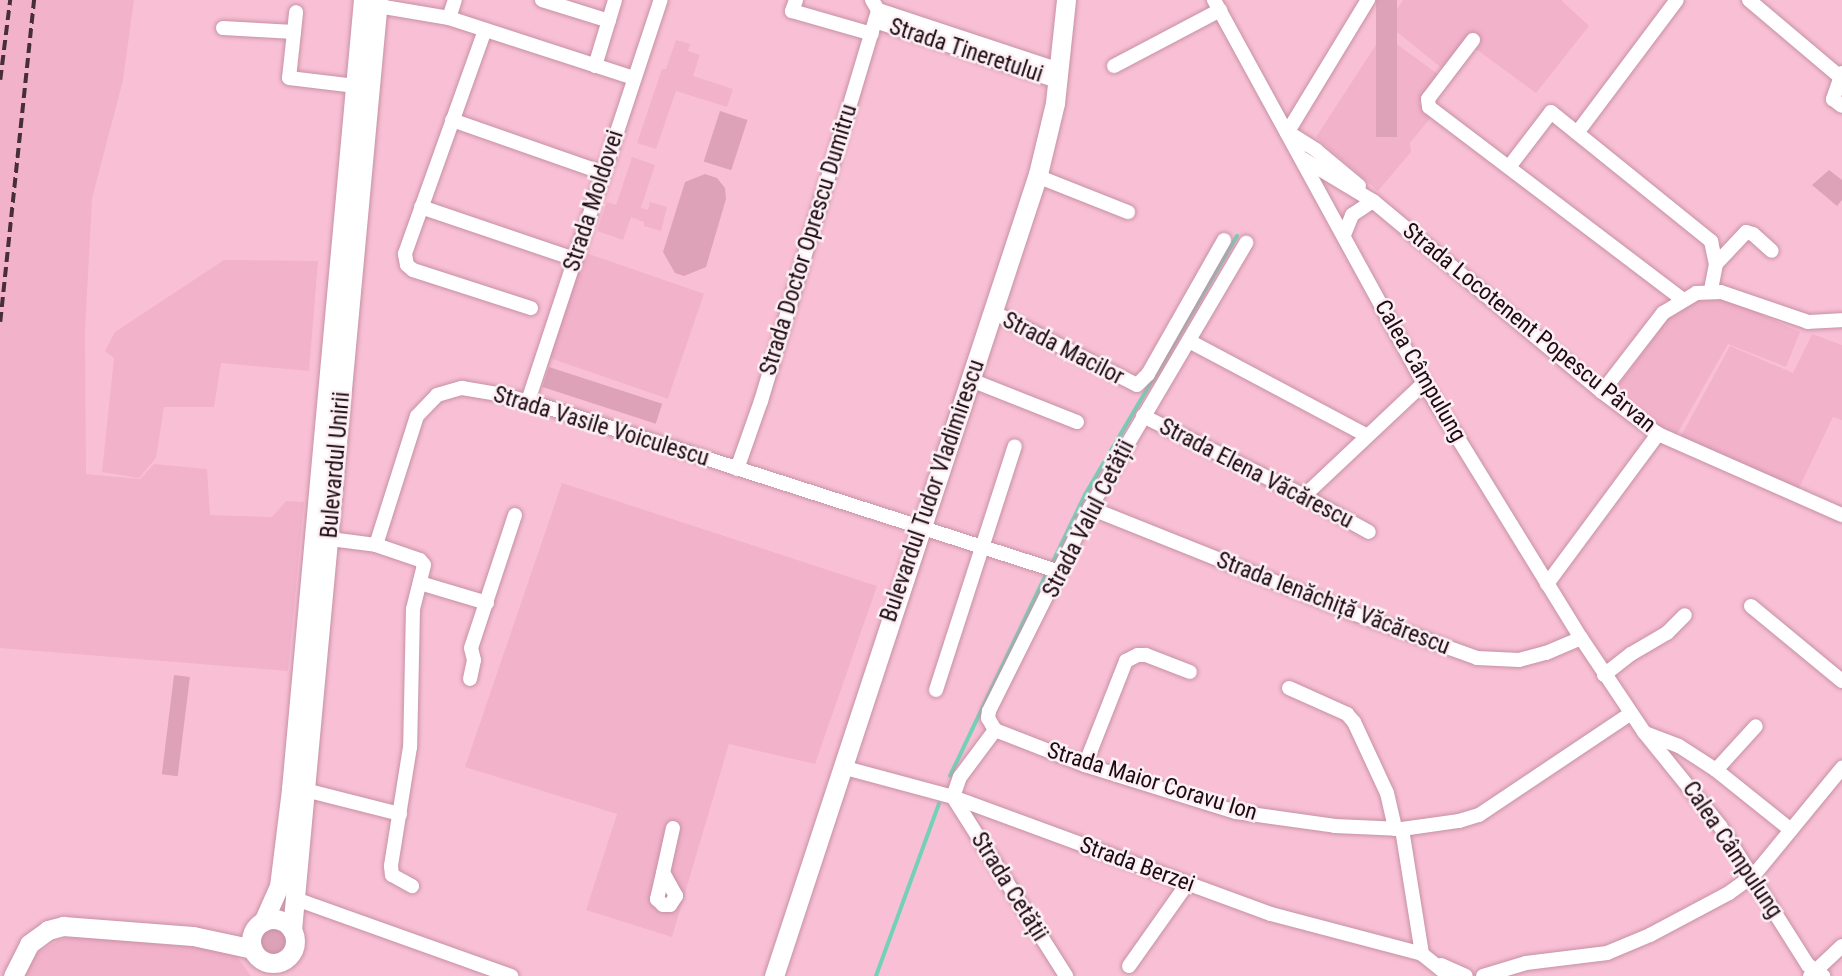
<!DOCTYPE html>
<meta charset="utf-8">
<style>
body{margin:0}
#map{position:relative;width:1842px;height:976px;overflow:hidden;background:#f9c0d5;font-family:"Roboto Condensed",sans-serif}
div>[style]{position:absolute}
.built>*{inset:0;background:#f2b2ca;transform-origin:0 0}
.green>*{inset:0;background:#dda2b8;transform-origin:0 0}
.round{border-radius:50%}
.stream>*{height:3.5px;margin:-1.75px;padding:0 1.75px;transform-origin:1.75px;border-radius:1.75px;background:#75d0b8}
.roads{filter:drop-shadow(0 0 2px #c691a5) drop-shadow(0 0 2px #c691a5)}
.minor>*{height:14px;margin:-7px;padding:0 7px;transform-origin:7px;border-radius:7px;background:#fff}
.major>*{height:19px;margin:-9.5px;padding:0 9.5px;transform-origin:9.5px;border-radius:9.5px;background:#fff}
.major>.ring{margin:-9.5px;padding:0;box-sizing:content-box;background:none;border:19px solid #fff;border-radius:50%}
.rail>*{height:3.5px;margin-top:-1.75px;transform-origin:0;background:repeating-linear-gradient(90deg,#482e38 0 10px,transparent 0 15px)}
span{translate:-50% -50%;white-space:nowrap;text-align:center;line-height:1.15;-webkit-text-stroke:5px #fcf0f4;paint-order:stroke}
.street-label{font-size:23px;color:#1d0a12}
</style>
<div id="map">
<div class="built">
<div style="clip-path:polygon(0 0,134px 0,123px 80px,92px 199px,85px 331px,86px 474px,140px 479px,154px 464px,207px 469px,210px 515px,272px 517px,286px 501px,304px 502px,288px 671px,0 648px)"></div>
<div style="clip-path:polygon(1403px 0,1561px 0,1589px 26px,1536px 93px,1465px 41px,1443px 69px,1387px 24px)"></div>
<div style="clip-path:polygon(1383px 34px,1439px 75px,1419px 103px,1432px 116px,1410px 143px,1411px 152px,1378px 191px,1316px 137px)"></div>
<div style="clip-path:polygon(676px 40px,690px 44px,688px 51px,700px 55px,693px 76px,733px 89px,727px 107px,676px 91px,656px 149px,637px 143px,662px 69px,666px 69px)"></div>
<div style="clip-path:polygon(632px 157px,655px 165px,641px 208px,648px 210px,650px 202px,667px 207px,661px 231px,644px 226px,644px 222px,631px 217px,623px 240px,597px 231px,607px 202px,616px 205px)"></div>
<div style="left:583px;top:252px;width:128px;height:111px;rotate:19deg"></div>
<div style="clip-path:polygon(224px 260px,318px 261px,309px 371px,221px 363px,214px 407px,164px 407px,156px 458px,139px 478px,102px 472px,114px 358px,105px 351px,115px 332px)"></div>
<div style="clip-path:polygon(1715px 294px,1800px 332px,1786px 367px,1728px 344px,1677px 434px,1656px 425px,1614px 391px,1668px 319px,1693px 300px)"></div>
<div style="clip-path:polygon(1812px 334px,1842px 345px,1842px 420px,1833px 417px,1798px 490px,1681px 436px,1730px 346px,1793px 373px)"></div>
<div style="clip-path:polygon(562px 483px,877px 586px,815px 764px,729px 744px,672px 937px,586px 910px,617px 814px,465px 767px)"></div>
<div style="clip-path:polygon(74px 937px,232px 950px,251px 976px,26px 976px,29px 965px,36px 954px,59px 940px)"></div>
</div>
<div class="green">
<div style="left:1376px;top:0;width:21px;height:137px"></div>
<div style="left:720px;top:111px;width:29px;height:53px;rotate:18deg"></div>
<div style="clip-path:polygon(1829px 170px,1842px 180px,1842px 200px,1837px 206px,1812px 185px)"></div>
<div style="clip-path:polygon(705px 174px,717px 178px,725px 188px,726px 199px,706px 267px,684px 276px,675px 273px,663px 252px,685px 182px)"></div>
<div style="left:549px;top:367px;width:119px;height:21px;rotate:18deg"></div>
<div style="left:174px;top:675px;width:16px;height:100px;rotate:7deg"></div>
<div class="round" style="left:257px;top:926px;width:30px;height:30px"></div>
</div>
<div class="stream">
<div style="left:1051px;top:566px;width:79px;rotate:-64.4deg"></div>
<div style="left:1085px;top:495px;width:300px;rotate:-59.6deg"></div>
<div style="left:950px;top:776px;width:225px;rotate:-64.5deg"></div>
<div style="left:876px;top:976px;width:183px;rotate:-69.9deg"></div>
</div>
<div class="roads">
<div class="minor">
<div style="left:542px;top:0;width:70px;rotate:17.4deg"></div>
<div style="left:796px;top:0;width:12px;rotate:110deg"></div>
<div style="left:792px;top:11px;width:83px;rotate:16deg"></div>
<div style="left:872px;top:0;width:12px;rotate:59deg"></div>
<div style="left:878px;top:10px;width:191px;rotate:18.3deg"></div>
<div style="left:1214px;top:0;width:437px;rotate:61.3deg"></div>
<div style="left:1424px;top:383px;width:299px;rotate:58.4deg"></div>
<div style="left:1581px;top:638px;width:113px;rotate:56.2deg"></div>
<div style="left:1644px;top:732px;width:121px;rotate:51deg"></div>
<div style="left:1720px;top:826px;width:165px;rotate:57.7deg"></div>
<div style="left:1808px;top:965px;width:19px;rotate:36deg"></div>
<div style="left:1749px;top:0;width:118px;rotate:40.2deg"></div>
<div style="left:378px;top:6px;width:72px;rotate:9.6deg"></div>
<div style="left:449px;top:18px;width:194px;rotate:18deg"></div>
<div style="left:449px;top:18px;width:19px;rotate:-72deg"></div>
<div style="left:875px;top:21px;width:193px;rotate:18.2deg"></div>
<div style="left:223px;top:28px;width:71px;rotate:3.2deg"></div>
<div style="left:294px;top:32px;width:46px;rotate:96.2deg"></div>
<div style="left:289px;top:78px;width:67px;rotate:6.8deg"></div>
<div style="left:485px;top:30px;width:238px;rotate:109.7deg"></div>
<div style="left:405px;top:254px;width:11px;rotate:80deg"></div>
<div style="left:407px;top:265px;width:8px;rotate:40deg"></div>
<div style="left:413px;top:270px;width:124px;rotate:17.9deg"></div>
<div style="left:294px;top:32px;width:20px;rotate:-84deg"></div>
<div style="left:1473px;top:40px;width:74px;rotate:127.3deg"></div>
<div style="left:1428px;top:99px;width:8px;rotate:83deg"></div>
<div style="left:1429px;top:107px;width:318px;rotate:37.2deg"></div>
<div style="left:595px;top:66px;width:69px;rotate:-73.1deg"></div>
<div style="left:1114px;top:66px;width:120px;rotate:-27.8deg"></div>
<div style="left:1842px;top:73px;width:28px;rotate:109deg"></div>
<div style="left:1833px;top:99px;width:11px;rotate:38deg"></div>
<div style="left:452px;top:120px;width:160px;rotate:19.3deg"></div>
<div style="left:1287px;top:133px;width:156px;rotate:-58.7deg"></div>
<div style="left:1289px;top:133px;width:32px;rotate:32deg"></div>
<div style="left:1316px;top:150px;width:56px;rotate:39.9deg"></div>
<div style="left:1577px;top:133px;width:166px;rotate:-53.1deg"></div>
<div style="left:1303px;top:159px;width:82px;rotate:31deg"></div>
<div style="left:1373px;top:201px;width:298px;rotate:39.8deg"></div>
<div style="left:1602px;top:392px;width:70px;rotate:36.9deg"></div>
<div style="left:1658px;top:434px;width:201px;rotate:23.8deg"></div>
<div style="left:1509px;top:167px;width:69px;rotate:-52.6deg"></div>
<div style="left:1551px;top:112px;width:206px;rotate:38.9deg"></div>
<div style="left:1711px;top:241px;width:24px;rotate:78deg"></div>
<div style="left:1716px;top:264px;width:26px;rotate:101deg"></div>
<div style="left:1037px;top:176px;width:98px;rotate:21.6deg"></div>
<div style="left:421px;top:207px;width:163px;rotate:18.7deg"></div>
<div style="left:1344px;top:235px;width:22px;rotate:-68deg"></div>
<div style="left:1352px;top:215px;width:25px;rotate:-34deg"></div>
<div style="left:1716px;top:264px;width:44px;rotate:-46.8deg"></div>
<div style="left:1746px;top:232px;width:7px;rotate:16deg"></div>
<div style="left:1753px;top:234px;width:25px;rotate:42deg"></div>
<div style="left:993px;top:312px;width:161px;rotate:26.9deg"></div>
<div style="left:1137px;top:385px;width:16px;rotate:-45deg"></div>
<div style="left:1148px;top:374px;width:154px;rotate:-60.4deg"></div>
<div style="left:1189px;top:341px;width:200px;rotate:28deg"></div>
<div style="left:971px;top:380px;width:114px;rotate:21.6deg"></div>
<div style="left:1602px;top:392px;width:100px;rotate:-52.3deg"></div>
<div style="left:1663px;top:313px;width:39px;rotate:-31deg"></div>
<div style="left:1696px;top:293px;width:25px;rotate:-2deg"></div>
<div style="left:1721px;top:292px;width:92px;rotate:19deg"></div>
<div style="left:1808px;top:322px;width:34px;rotate:-3deg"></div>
<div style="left:528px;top:401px;width:422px;rotate:-71.7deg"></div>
<div style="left:1143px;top:416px;width:180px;rotate:26.4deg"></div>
<div style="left:1304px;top:496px;width:74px;rotate:29deg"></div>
<div style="left:737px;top:469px;width:72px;rotate:-70.6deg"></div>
<div style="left:761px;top:401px;width:408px;rotate:-73.3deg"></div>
<div style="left:1304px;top:496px;width:165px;rotate:-43.3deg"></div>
<div style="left:1090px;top:508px;width:285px;rotate:21.8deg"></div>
<div style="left:1355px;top:614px;width:130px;rotate:19.8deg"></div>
<div style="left:1477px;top:658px;width:42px;rotate:2.7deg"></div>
<div style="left:1519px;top:660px;width:28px;rotate:-15deg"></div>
<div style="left:1546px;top:653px;width:38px;rotate:-23deg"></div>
<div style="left:330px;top:539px;width:46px;rotate:7.4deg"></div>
<div style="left:376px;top:545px;width:46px;rotate:18.8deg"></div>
<div style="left:420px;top:560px;width:6px;rotate:51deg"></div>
<div style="left:424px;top:565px;width:45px;rotate:104deg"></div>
<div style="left:413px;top:609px;width:138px;rotate:91.2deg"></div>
<div style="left:410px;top:747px;width:121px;rotate:99.1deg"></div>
<div style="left:391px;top:866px;width:9px;rotate:84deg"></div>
<div style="left:392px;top:875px;width:23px;rotate:29deg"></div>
<div style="left:376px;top:545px;width:135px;rotate:-72.4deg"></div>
<div style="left:417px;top:416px;width:29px;rotate:-46deg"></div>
<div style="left:437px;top:395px;width:26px;rotate:-16deg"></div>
<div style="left:462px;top:388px;width:43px;rotate:9.5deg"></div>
<div style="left:504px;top:395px;width:37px;rotate:16deg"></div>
<div style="left:540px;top:405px;width:546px;rotate:17.8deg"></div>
<div style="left:420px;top:583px;width:70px;rotate:16.6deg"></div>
<div style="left:1547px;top:584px;width:187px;rotate:-53.5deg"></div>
<div style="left:1751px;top:606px;width:118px;rotate:39.5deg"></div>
<div style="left:1604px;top:675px;width:34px;rotate:-38deg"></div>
<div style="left:1631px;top:654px;width:42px;rotate:-30.3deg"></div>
<div style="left:1667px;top:633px;width:25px;rotate:-45deg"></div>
<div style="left:470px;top:679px;width:19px;rotate:-78deg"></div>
<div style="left:474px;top:660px;width:12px;rotate:-104deg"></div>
<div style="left:471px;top:648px;width:140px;rotate:-71.7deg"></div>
<div style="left:1289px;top:688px;width:64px;rotate:24.1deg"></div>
<div style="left:1347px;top:714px;width:11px;rotate:49deg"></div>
<div style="left:1354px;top:722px;width:78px;rotate:65.1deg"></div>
<div style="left:1387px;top:793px;width:37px;rotate:77deg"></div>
<div style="left:936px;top:690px;width:256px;rotate:-72.1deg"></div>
<div style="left:995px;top:730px;width:97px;rotate:21.3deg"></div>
<div style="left:1085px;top:765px;width:158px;rotate:17.3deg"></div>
<div style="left:1236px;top:812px;width:100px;rotate:8deg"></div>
<div style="left:1335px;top:826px;width:67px;rotate:2.6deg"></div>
<div style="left:1402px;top:829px;width:58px;rotate:-8deg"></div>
<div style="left:1459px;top:821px;width:21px;rotate:-17deg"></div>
<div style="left:1479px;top:815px;width:182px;rotate:-33.8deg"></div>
<div style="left:995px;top:730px;width:14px;rotate:-120deg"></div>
<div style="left:988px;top:718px;width:7px;rotate:-82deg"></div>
<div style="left:989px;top:711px;width:227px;rotate:-63.5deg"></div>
<div style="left:1090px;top:508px;width:308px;rotate:-59.5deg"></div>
<div style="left:1645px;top:733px;width:36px;rotate:21deg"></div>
<div style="left:1679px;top:746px;width:44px;rotate:33deg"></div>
<div style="left:1716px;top:770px;width:96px;rotate:38.7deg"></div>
<div style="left:1085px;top:765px;width:112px;rotate:-68.5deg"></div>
<div style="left:1126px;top:661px;width:13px;rotate:-27deg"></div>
<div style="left:1138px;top:655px;width:8px"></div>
<div style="left:1146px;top:655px;width:47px;rotate:21.1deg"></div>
<div style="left:842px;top:767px;width:115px;rotate:15.1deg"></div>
<div style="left:953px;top:797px;width:339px;rotate:20.2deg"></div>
<div style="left:1271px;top:914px;width:156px;rotate:14.8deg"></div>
<div style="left:1422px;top:954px;width:35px;rotate:39deg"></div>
<div style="left:1716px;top:770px;width:59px;rotate:-47.7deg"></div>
<div style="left:305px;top:790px;width:98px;rotate:14.2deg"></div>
<div style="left:953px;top:797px;width:212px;rotate:57.7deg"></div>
<div style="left:953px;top:797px;width:21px;rotate:-71deg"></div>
<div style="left:960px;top:777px;width:59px;rotate:-53.3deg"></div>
<div style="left:1402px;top:829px;width:127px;rotate:80.9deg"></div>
<div style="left:663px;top:873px;width:27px;rotate:103deg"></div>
<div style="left:657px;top:899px;width:8px;rotate:45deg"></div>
<div style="left:663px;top:905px;width:7px"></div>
<div style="left:670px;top:905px;width:11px;rotate:-56deg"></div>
<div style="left:676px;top:896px;width:26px;rotate:-119deg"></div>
<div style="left:663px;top:873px;width:46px;rotate:-77.5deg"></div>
<div style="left:293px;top:898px;width:232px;rotate:19.7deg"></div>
<div style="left:1441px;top:965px;width:27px;rotate:24deg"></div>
<div style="left:1129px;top:966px;width:100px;rotate:-54.7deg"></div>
<div style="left:1483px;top:976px;width:45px;rotate:-16.8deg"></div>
<div style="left:1526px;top:963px;width:82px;rotate:-7deg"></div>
<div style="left:1607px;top:953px;width:47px;rotate:-22.7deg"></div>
<div style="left:1650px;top:935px;width:89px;rotate:-28deg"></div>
<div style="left:1729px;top:893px;width:31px;rotate:-36deg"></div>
<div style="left:1754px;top:875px;width:139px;rotate:-50.6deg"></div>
<div style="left:1810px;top:976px;width:44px;rotate:-43.2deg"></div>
</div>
<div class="major">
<div class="ring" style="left:251px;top:919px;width:25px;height:25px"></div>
<div style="left:263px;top:922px;width:39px;rotate:-66deg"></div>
<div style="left:279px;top:886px;width:98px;rotate:-82.9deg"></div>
<div style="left:291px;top:789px;width:792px;rotate:-84.79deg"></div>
<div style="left:292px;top:930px;width:934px;rotate:-84.72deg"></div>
<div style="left:13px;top:976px;width:36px;rotate:-63deg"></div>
<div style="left:29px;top:944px;width:24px;rotate:-36deg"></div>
<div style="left:48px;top:930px;width:16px;rotate:-15deg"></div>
<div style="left:63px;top:926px;width:130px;rotate:4.4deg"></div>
<div style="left:193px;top:936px;width:61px;rotate:12.2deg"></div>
<div style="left:774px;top:976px;width:844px;rotate:-71.78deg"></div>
<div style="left:1038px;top:174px;width:73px;rotate:-76.5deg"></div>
<div style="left:1055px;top:103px;width:104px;rotate:-83.9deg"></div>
</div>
</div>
<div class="rail">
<div style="left:0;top:80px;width:81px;rotate:-82.9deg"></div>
<div style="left:0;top:322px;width:324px;rotate:-84deg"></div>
</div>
<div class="street-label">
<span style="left:966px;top:51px;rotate:18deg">Strada Tineretului</span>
<span style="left:594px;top:201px;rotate:-72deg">Strada Moldovei</span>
<span style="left:809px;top:240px;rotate:-73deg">Strada Doctor Oprescu Dumitru</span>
<span style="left:1529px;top:328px;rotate:39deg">Strada Locotenent Popescu Pârvan</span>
<span style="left:1063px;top:349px;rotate:27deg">Strada Macilor</span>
<span style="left:1420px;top:371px;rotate:60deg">Calea Câmpulung</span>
<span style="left:601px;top:427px;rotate:17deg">Strada Vasile Voiculescu</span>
<span style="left:336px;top:465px;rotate:-85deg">Bulevardul Unirii</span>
<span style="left:1256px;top:474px;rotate:27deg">Strada Elena Văcărescu</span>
<span style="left:933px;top:491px;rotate:-71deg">Bulevardul Tudor Vladimirescu</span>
<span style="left:1089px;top:519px;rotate:-63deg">Strada Valul Cetății</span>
<span style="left:1333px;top:604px;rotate:21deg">Strada Ienăchiță Văcărescu</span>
<span style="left:1152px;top:782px;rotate:17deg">Strada Maior Coravu Ion</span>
<span style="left:1732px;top:850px;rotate:56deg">Calea Câmpulung</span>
<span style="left:1137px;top:865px;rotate:20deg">Strada Berzei</span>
<span style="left:1009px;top:887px;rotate:58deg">Strada Cetății</span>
</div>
</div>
